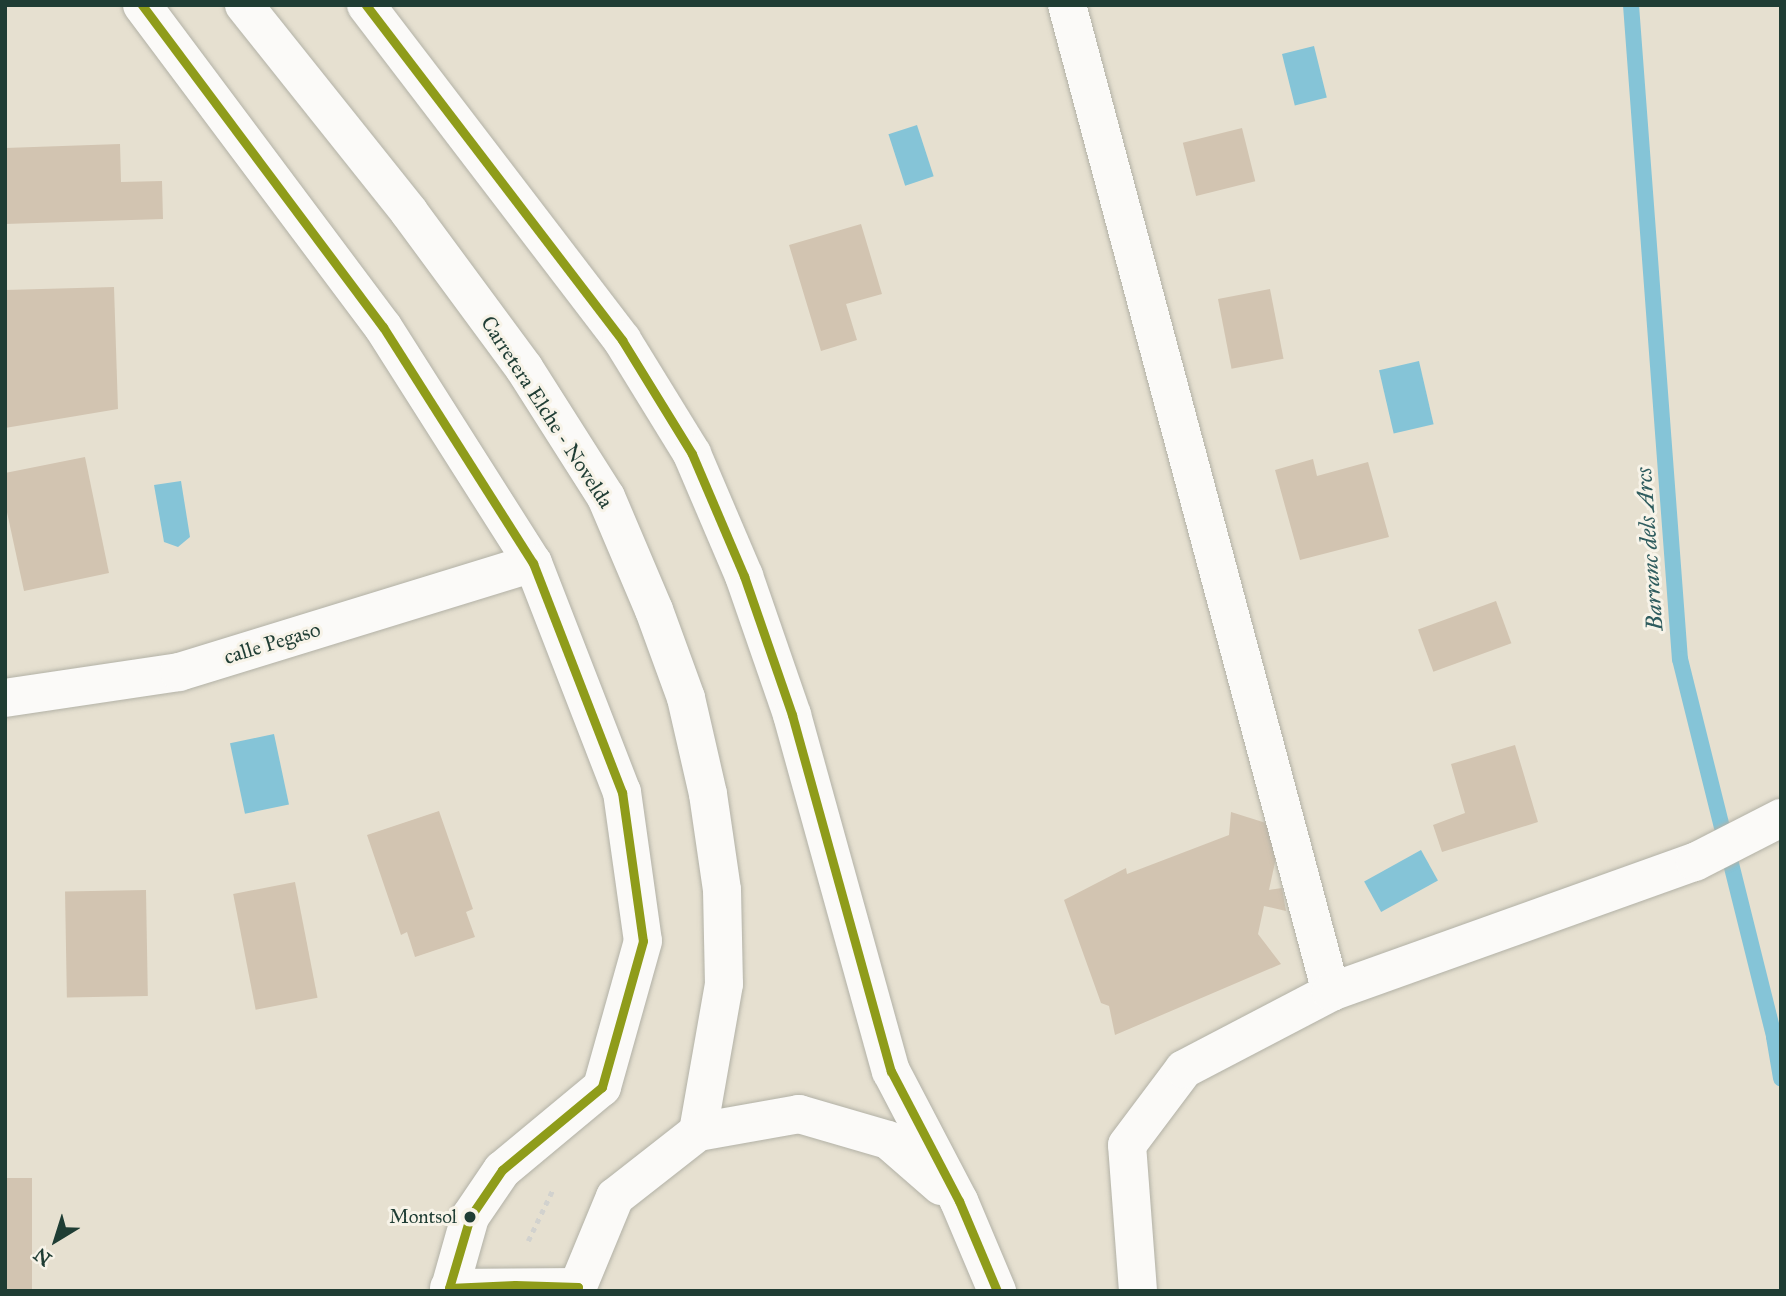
<!DOCTYPE html>
<style>
body{margin:0}
#map{position:relative;width:1786px;height:1296px;overflow:hidden;background:#e6e0d0;font-family:"IM FELL Great Primer",serif}
div>[style]{position:absolute}
.water>*{inset:0;background:#85c4d7;transform-origin:0 0}
.stream>*{height:16px;margin:-8px;padding:0 8px;transform-origin:8px;border-radius:8px;background:#85c4d7}
.building>*{inset:0;background:#d2c4b1;transform-origin:0 0}
.path>*{height:4.5px;margin-top:-2.25px;transform-origin:0;background:repeating-linear-gradient(90deg,#d2d2ce 0 5px,transparent 0 10px)}
.roads{filter:drop-shadow(0 0 2px #b2b1a6) drop-shadow(0 0 2px #b2b1a6)}
.street>*{height:38px;margin:-19px;padding:0 19px;transform-origin:19px;border-radius:19px;background:#fbfaf8}
.primary>*{height:38px;margin:-19px;padding:0 19px;transform-origin:19px;border-radius:19px;background:#fbfaf8}
.bus-1>*{height:9px;margin:-4.5px;padding:0 4.5px;transform-origin:4.5px;border-radius:4.5px;background:#8f9c1a}
.dots>*{width:19px;height:19px;translate:-50% -50%;box-sizing:border-box;border:4px solid #f7f3e8;border-radius:50%}
span{translate:-50% -50%;white-space:nowrap;text-align:center;line-height:1.15;-webkit-text-stroke:6px #f7f3e8;paint-order:stroke}
.bus-label{font-size:19px;color:#1f3d34}
.right{translate:-100% -50%;text-align:right}
.street-label{font-size:21px;color:#1f3d34}
.water-label{font-size:23px;color:#2e5c5e;font-style:italic}
.frame{position:absolute;inset:0;border:7px solid #1f3d34;pointer-events:none}
.north{position:absolute;left:21px;top:1205px;width:70px;height:70px;-webkit-text-stroke:5px #f7f3e8;paint-order:stroke;rotate:218deg;font-size:19px;font-weight:700;line-height:28px;text-align:center;color:#1f3d34}
.north::after{content:'';display:block;margin:auto;width:24px;height:32px;background:#1f3d34;clip-path:polygon(50% 0,100% 100%,50% 72%,0 100%)}
</style>
<div id="map">
<div class="water">
<div style="left:1314px;top:46px;width:53px;height:33px;rotate:76deg"></div>
<div style="left:917px;top:125px;width:54px;height:30px;rotate:72deg"></div>
<div style="left:1419px;top:361px;width:65px;height:41px;rotate:77deg"></div>
<div style="clip-path:polygon(181px 481px,190px 537px,178px 547px,164px 542px,154px 485px)"></div>
<div style="left:274px;top:734px;width:72px;height:45px;rotate:78deg"></div>
<div style="left:1421px;top:850px;width:35px;height:65px;rotate:61deg"></div>
</div>
<div class="stream">
<div style="left:1631px;top:5px;width:656px;rotate:85.72deg"></div>
<div style="left:1680px;top:659px;width:390px;rotate:76deg"></div>
<div style="left:1774px;top:1037px;width:42px;rotate:80.3deg"></div>
</div>
<div class="building">
<div style="left:1242px;top:128px;width:55px;height:61px;rotate:76deg"></div>
<div style="clip-path:polygon(120px 144px,121px 182px,162px 181px,163px 219px,5px 224px,5px 148px)"></div>
<div style="clip-path:polygon(861px 224px,882px 294px,846px 304px,857px 340px,821px 351px,789px 245px)"></div>
<div style="clip-path:polygon(114px 287px,118px 409px,5px 428px,5px 290px)"></div>
<div style="left:1270px;top:289px;width:71px;height:53px;rotate:79deg"></div>
<div style="clip-path:polygon(85px 457px,109px 573px,24px 591px,5px 503px,5px 473px)"></div>
<div style="clip-path:polygon(1313px 459px,1317px 476px,1368px 462px,1389px 537px,1300px 560px,1275px 470px)"></div>
<div style="left:1496px;top:601px;width:45px;height:83px;rotate:70deg"></div>
<div style="clip-path:polygon(1515px 745px,1538px 822px,1442px 852px,1433px 825px,1465px 813px,1451px 764px)"></div>
<div style="clip-path:polygon(439px 811px,473px 909px,466px 912px,475px 937px,415px 957px,407px 932px,401px 935px,367px 835px)"></div>
<div style="clip-path:polygon(1231px 812px,1266px 823px,1277px 853px,1269px 890px,1282px 888px,1286px 911px,1264px 906px,1258px 934px,1281px 964px,1115px 1035px,1109px 1006px,1101px 1003px,1064px 900px,1126px 868px,1127px 874px,1229px 835px)"></div>
<div style="left:295px;top:882px;width:118px;height:63px;rotate:79deg"></div>
<div style="left:146px;top:890px;width:106px;height:81px;rotate:89deg"></div>
<div style="left:5px;top:1178px;width:27px;height:113px"></div>
</div>
<div class="path">
<div style="left:528px;top:1241px;width:58px;rotate:-64.3deg"></div>
</div>
<div class="roads">
<div class="street">
<div style="left:142px;top:5px;width:402px;rotate:53.2deg"></div>
<div style="left:383px;top:327px;width:280px;rotate:57.6deg"></div>
<div style="left:533px;top:563px;width:246px;rotate:68.8deg"></div>
<div style="left:622px;top:792px;width:150px;rotate:82deg"></div>
<div style="left:643px;top:941px;width:152px;rotate:105.7deg"></div>
<div style="left:602px;top:1087px;width:130px;rotate:140.3deg"></div>
<div style="left:502px;top:1170px;width:57px;rotate:124.2deg"></div>
<div style="left:470px;top:1217px;width:77px;rotate:105.8deg"></div>
<div style="left:1067px;top:5px;width:1022px;rotate:75.03deg"></div>
<div style="left:5px;top:698px;width:176px;rotate:-8.5deg"></div>
<div style="left:179px;top:672px;width:370px;rotate:-17.1deg"></div>
<div style="left:449px;top:1288px;width:129px;rotate:-0.4deg"></div>
<div style="left:1138px;top:1291px;width:146px;rotate:-94.3deg"></div>
<div style="left:1127px;top:1145px;width:95px;rotate:-53.1deg"></div>
<div style="left:1184px;top:1069px;width:166px;rotate:-27.6deg"></div>
<div style="left:1331px;top:992px;width:387px;rotate:-19.7deg"></div>
<div style="left:1695px;top:862px;width:97px;rotate:-27.1deg"></div>
</div>
<div class="primary">
<div style="left:244px;top:5px;width:265px;rotate:51.4deg"></div>
<div style="left:409px;top:212px;width:194px;rotate:53.6deg"></div>
<div style="left:524px;top:368px;width:153px;rotate:57.6deg"></div>
<div style="left:606px;top:497px;width:123px;rotate:67deg"></div>
<div style="left:654px;top:610px;width:94px;rotate:70deg"></div>
<div style="left:686px;top:698px;width:98px;rotate:77.1deg"></div>
<div style="left:708px;top:794px;width:97px;rotate:81.7deg"></div>
<div style="left:722px;top:890px;width:94px;rotate:88.8deg"></div>
<div style="left:724px;top:984px;width:150px;rotate:100deg"></div>
<div style="left:366px;top:5px;width:422px;rotate:52.6deg"></div>
<div style="left:622px;top:340px;width:134px;rotate:58.4deg"></div>
<div style="left:692px;top:454px;width:133px;rotate:66.9deg"></div>
<div style="left:744px;top:576px;width:147px;rotate:70.9deg"></div>
<div style="left:792px;top:715px;width:370px;rotate:74.5deg"></div>
<div style="left:891px;top:1071px;width:147px;rotate:62.4deg"></div>
<div style="left:959px;top:1201px;width:98px;rotate:67.1deg"></div>
<div style="left:576px;top:1291px;width:102px;rotate:-67.5deg"></div>
<div style="left:615px;top:1197px;width:105px;rotate:-38.1deg"></div>
<div style="left:698px;top:1132px;width:103px;rotate:-10.1deg"></div>
<div style="left:799px;top:1114px;width:93px;rotate:16.3deg"></div>
<div style="left:888px;top:1140px;width:70px;rotate:41deg"></div>
</div>
</div>
<div class="bus-1">
<div style="left:142px;top:5px;width:402px;rotate:53.2deg"></div>
<div style="left:383px;top:327px;width:280px;rotate:57.6deg"></div>
<div style="left:533px;top:563px;width:246px;rotate:68.8deg"></div>
<div style="left:622px;top:792px;width:150px;rotate:82deg"></div>
<div style="left:643px;top:941px;width:152px;rotate:105.7deg"></div>
<div style="left:602px;top:1087px;width:130px;rotate:140.3deg"></div>
<div style="left:502px;top:1170px;width:57px;rotate:124.2deg"></div>
<div style="left:470px;top:1217px;width:74px;rotate:106.5deg"></div>
<div style="left:449px;top:1288px;width:66px;rotate:-2.6deg"></div>
<div style="left:515px;top:1285px;width:63px;rotate:1.8deg"></div>
<div style="left:578px;top:1287px;width:4px;rotate:117deg"></div>
<div style="left:366px;top:5px;width:422px;rotate:52.6deg"></div>
<div style="left:622px;top:340px;width:134px;rotate:58.4deg"></div>
<div style="left:692px;top:454px;width:133px;rotate:66.9deg"></div>
<div style="left:744px;top:576px;width:147px;rotate:70.9deg"></div>
<div style="left:792px;top:715px;width:370px;rotate:74.5deg"></div>
<div style="left:891px;top:1071px;width:147px;rotate:62.4deg"></div>
<div style="left:959px;top:1201px;width:98px;rotate:67.1deg"></div>
</div>
<div class="dots">
<div style="left:470px;top:1217px;background:#1f3d34"></div>
</div>
<div class="bus-label">
<span class="right" style="left:457px;top:1217px">Montsol</span>
</div>
<div class="street-label">
<span style="left:547px;top:412px;rotate:57deg">Carretera Elche - Novelda</span>
<span style="left:272px;top:643px;rotate:-17deg">calle Pegaso</span>
</div>
<div class="water-label">
<span style="left:1649px;top:549px;rotate:-94deg">Barranc dels Arcs</span>
</div>
<div class="frame"></div>
<div class="north">N</div>
</div>
